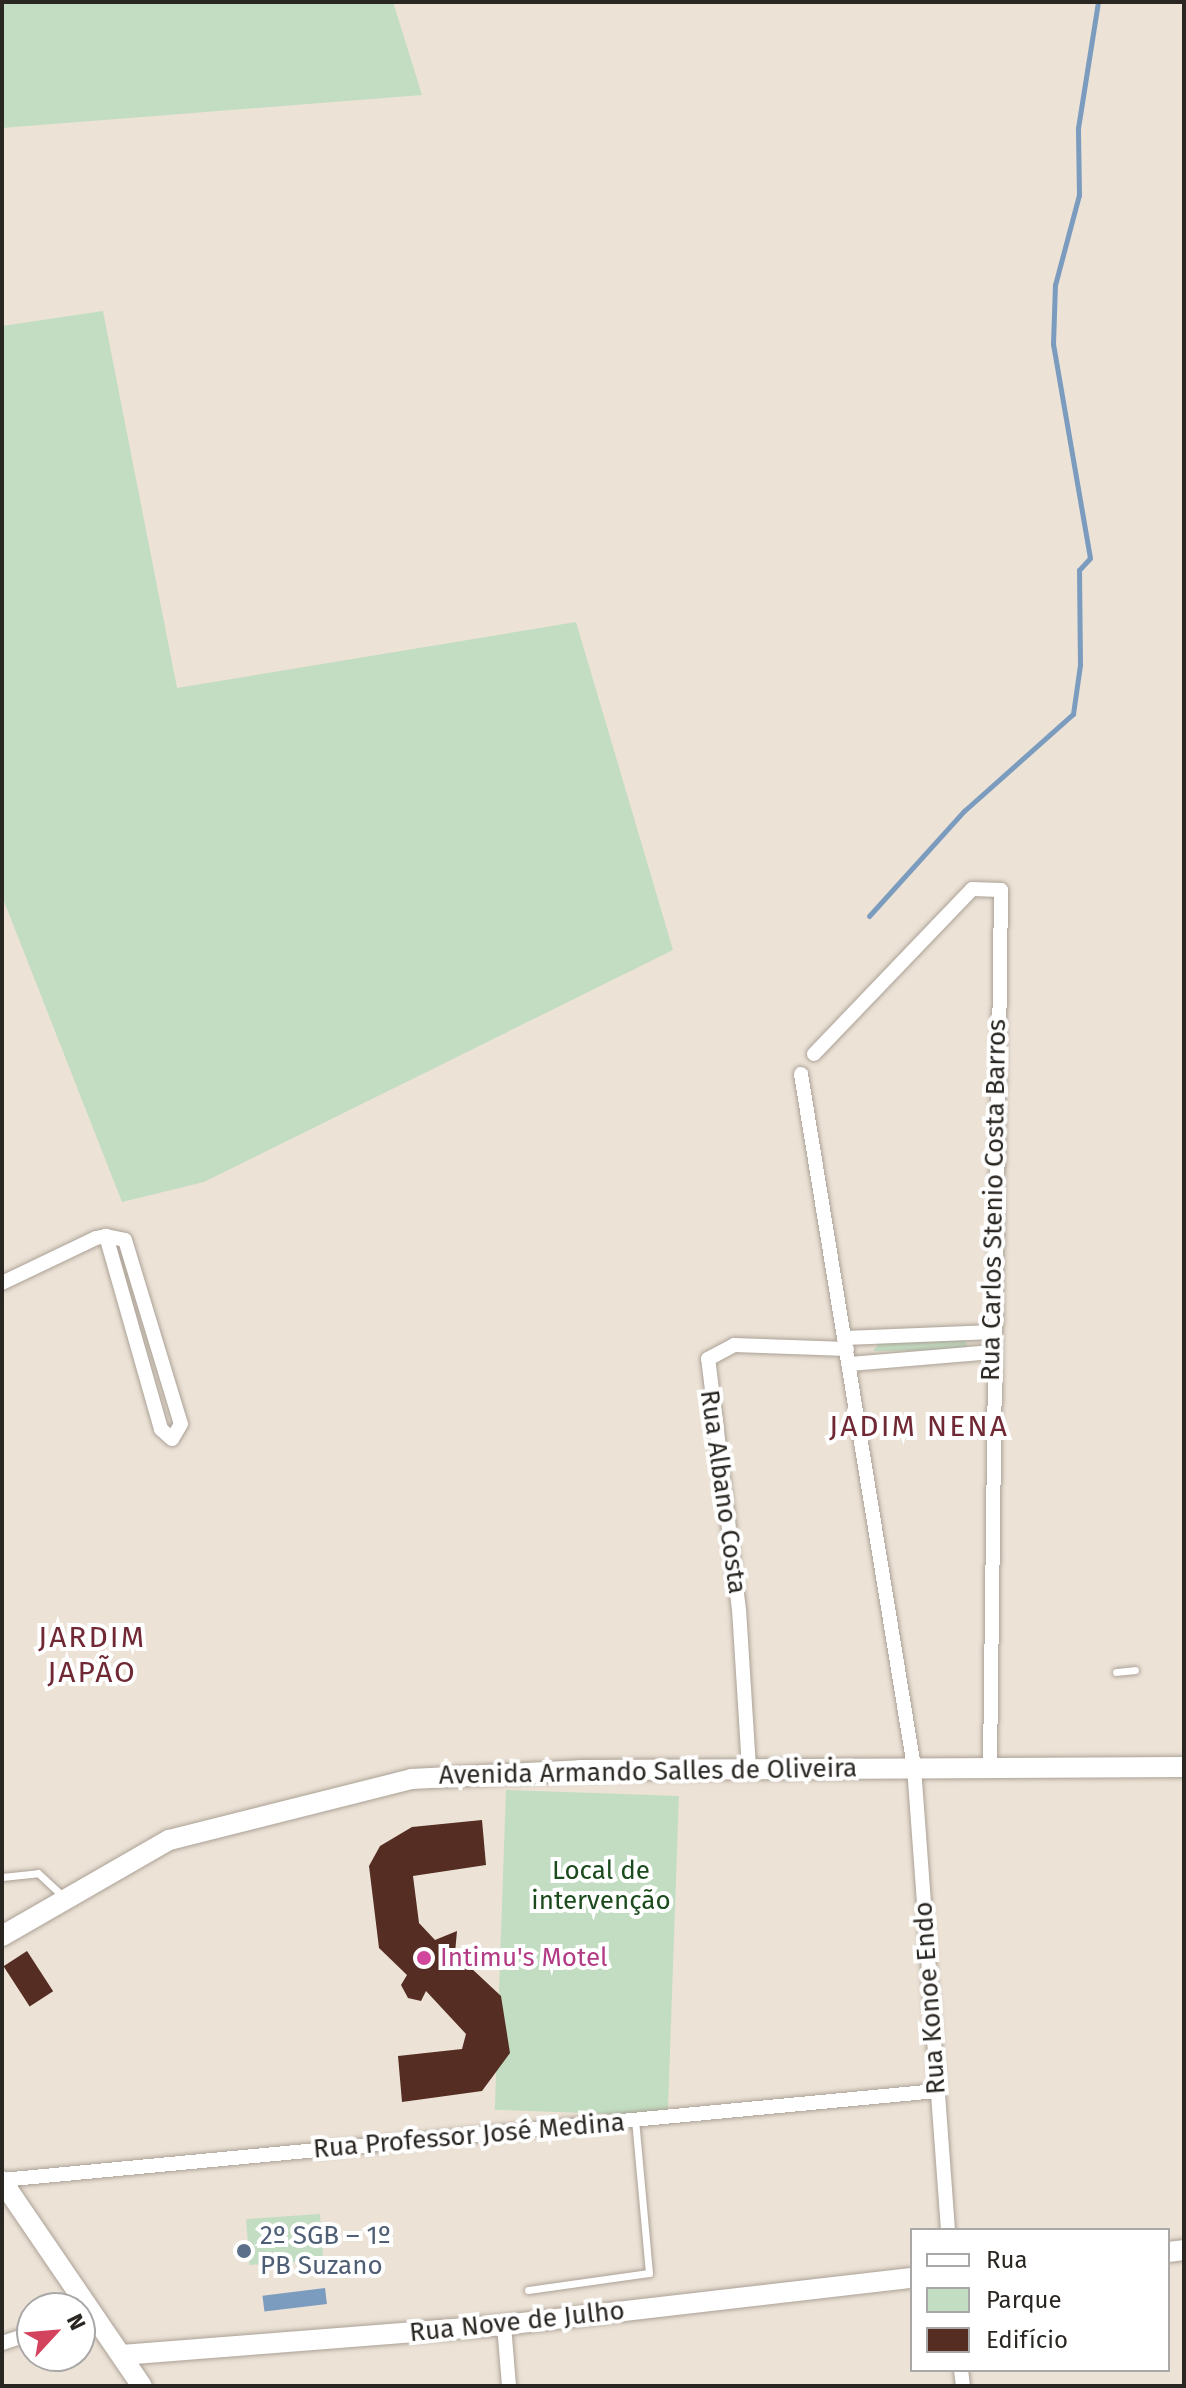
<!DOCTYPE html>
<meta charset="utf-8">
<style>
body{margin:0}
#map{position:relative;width:1186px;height:2388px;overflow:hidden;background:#ece2d6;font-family:"Fira Sans",sans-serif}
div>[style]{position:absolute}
.green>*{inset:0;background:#c2ddc1;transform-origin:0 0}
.water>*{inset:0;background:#7b9cbe;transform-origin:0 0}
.stream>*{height:5px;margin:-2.5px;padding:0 2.5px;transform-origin:2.5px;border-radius:2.5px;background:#7b9cbe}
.building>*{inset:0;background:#552d22;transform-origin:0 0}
.roads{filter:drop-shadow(0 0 2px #aba196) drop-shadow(0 0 2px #aba196)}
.lane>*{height:7px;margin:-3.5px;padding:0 3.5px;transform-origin:3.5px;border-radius:3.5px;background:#fff}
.street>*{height:14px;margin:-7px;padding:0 7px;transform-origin:7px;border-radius:7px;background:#fff}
.secondary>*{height:20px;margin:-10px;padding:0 10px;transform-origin:10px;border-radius:10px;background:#fff}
.dots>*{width:22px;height:22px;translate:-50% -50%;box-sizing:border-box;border:4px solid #fff;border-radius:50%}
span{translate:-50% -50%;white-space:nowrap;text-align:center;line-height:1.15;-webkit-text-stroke:8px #fff;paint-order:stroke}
.street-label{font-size:26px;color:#2a2622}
.park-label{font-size:26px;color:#1b4b1c}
.hotel-label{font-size:26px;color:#b23c85}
.left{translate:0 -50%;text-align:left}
.service-label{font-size:26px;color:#4e5e75}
.quarter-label{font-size:30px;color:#702934;letter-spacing:2px}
.frame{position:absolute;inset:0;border:4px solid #2a2622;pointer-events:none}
.legend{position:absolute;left:910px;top:2228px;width:260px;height:144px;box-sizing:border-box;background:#fff;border:2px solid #aaa8a7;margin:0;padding:10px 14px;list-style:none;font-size:24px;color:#2a2622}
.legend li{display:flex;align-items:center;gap:16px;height:40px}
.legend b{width:40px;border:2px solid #aaa8a7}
.north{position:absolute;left:16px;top:2292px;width:80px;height:80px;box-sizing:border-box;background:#fff;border:2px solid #aaa8a7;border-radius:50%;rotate:64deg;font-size:22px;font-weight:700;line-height:32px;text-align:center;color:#2a2622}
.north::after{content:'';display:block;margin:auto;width:28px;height:36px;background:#d3435e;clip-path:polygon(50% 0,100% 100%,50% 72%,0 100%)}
</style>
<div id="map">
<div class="green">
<div style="clip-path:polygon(2px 2px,393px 2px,422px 95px,2px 128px)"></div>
<div style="clip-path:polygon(103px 311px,177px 688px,576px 622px,673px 950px,204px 1182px,122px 1202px,2px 896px,2px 326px)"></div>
<div style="clip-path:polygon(965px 1337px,968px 1350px,873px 1351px,880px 1342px)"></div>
<div style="left:506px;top:1790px;width:173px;height:320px;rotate:2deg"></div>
<div style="left:320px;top:2214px;width:46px;height:74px;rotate:86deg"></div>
</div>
<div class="water">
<div style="left:325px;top:2288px;width:16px;height:63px;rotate:83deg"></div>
</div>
<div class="stream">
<div style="left:869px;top:916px;width:142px;rotate:-47.9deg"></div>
<div style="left:964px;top:811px;width:146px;rotate:-41.7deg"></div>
<div style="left:1073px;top:714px;width:49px;rotate:-81.9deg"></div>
<div style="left:1080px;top:665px;width:95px;rotate:-90.6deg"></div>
<div style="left:1079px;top:570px;width:16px;rotate:-47deg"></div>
<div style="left:1090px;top:558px;width:217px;rotate:-99.8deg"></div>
<div style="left:1053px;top:344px;width:59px;rotate:-88.1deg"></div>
<div style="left:1055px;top:285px;width:93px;rotate:-75.1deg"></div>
<div style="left:1079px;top:195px;width:67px;rotate:-90.9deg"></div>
<div style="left:1078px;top:128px;width:128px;rotate:-81deg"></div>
</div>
<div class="building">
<div style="clip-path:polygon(482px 1820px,486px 1865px,413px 1876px,419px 1923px,435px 1940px,457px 1931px,455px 1953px,501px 1996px,510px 2053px,482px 2091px,402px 2102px,398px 2056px,462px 2049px,466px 2034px,426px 1991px,421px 2001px,408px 1998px,401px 1985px,407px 1975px,379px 1948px,369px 1866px,380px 1846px,412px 1827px)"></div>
<div style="left:27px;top:1951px;width:48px;height:28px;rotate:57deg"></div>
</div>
<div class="roads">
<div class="lane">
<div style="left:1116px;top:1672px;width:19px;rotate:-6deg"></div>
<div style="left:2px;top:1877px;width:36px;rotate:-6deg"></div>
<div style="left:38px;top:1873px;width:35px;rotate:43deg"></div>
<div style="left:528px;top:2290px;width:122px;rotate:-8deg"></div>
<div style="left:649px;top:2273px;width:154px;rotate:-95.2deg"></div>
</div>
<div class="street">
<div style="left:814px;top:1054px;width:228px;rotate:-46.2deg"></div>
<div style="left:972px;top:889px;width:29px;rotate:2deg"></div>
<div style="left:1001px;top:890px;width:876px;rotate:90.72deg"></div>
<div style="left:801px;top:1074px;width:702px;rotate:80.74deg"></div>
<div style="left:914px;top:1767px;width:464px;rotate:85.8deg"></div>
<div style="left:2px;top:1283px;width:104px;rotate:-25.6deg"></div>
<div style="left:96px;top:1238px;width:10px;rotate:-11deg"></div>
<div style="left:106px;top:1236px;width:19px;rotate:12deg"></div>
<div style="left:125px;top:1240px;width:192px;rotate:73.1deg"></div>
<div style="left:181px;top:1424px;width:17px;rotate:121deg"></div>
<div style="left:172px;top:1439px;width:15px;rotate:-138deg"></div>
<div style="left:161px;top:1429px;width:201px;rotate:-105.9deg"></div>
<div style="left:845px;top:1338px;width:148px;rotate:-2.3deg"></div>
<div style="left:850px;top:1364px;width:143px;rotate:-4.8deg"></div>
<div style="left:749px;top:1768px;width:158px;rotate:-93.6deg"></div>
<div style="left:739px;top:1610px;width:253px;rotate:-97deg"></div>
<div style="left:708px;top:1359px;width:30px;rotate:-28deg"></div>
<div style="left:734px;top:1345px;width:113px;rotate:2deg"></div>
<div style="left:2px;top:2180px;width:938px;rotate:-5.44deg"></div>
<div style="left:504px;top:2325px;width:61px;rotate:85.3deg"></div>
<div style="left:2px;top:2343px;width:32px;rotate:-18deg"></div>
<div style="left:961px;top:2370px;width:16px;rotate:83deg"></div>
</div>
<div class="secondary">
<div style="left:2px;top:1936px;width:193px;rotate:-29.9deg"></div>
<div style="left:169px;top:1840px;width:250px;rotate:-14.1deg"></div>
<div style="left:411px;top:1779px;width:169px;rotate:-3deg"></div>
<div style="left:580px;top:1770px;width:604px;rotate:-0.28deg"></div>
<div style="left:2px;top:2181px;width:248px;rotate:55.7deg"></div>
<div style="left:1168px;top:2252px;width:16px;rotate:-7deg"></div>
<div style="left:122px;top:2355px;width:383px;rotate:-4.5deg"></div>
<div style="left:504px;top:2325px;width:411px;rotate:-6.6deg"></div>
</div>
</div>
<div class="dots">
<div style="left:424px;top:1958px;background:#d1479c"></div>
<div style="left:244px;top:2251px;background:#5c6f8a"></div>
</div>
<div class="street-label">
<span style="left:994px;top:1200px;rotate:-89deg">Rua Carlos Stenio Costa Barros</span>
<span style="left:723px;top:1492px;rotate:82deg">Rua Albano Costa</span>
<span style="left:648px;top:1772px;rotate:-1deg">Avenida Armando Salles de Oliveira</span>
<span style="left:930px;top:1998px;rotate:-94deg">Rua Konoe Endo</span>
<span style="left:469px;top:2136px;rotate:-5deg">Rua Professor José Medina</span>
<span style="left:517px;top:2322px;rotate:-6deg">Rua Nove de Julho</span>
</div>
<div class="park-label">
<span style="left:601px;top:1886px">Local de<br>intervenção</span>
</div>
<div class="hotel-label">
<span class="left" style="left:440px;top:1958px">Intimu's Motel</span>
</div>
<div class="service-label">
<span class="left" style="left:260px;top:2251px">2º SGB – 1º<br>PB Suzano</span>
</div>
<div class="quarter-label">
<span style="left:919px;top:1426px">JADIM NENA</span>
<span style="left:92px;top:1654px">JARDIM<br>JAPÃO</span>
</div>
<div class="frame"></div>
<ul class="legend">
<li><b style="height:10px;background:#fff"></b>Rua</li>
<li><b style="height:22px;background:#c2ddc1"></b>Parque</li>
<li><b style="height:22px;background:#552d22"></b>Edifício</li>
</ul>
<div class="north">N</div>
</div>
